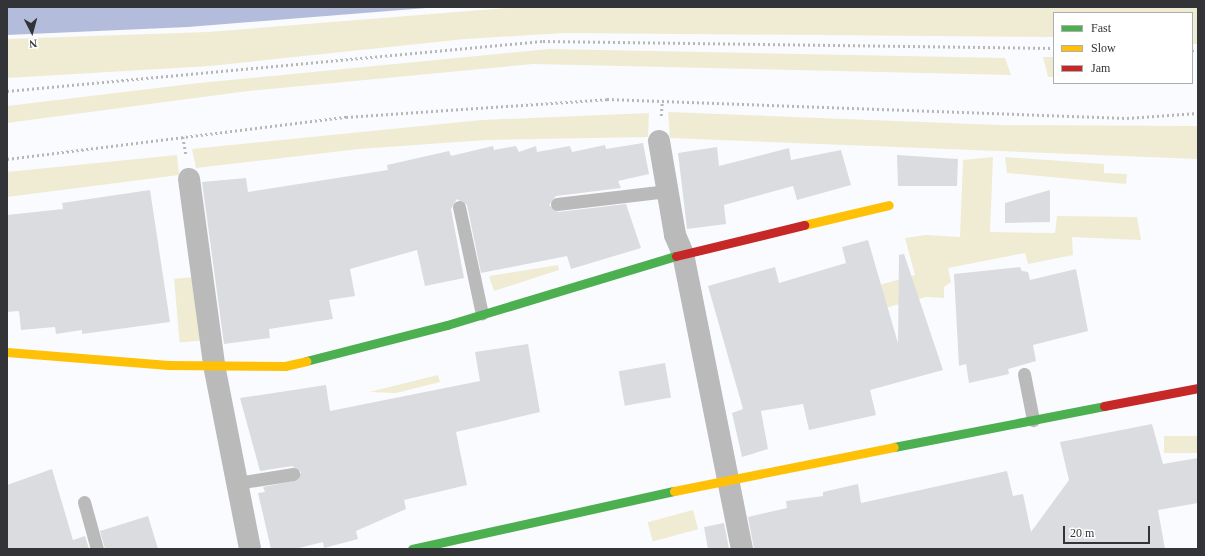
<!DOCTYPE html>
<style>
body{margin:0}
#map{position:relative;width:1205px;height:556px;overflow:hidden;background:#fafbfe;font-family:Georgia,serif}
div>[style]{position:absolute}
.green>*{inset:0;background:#efecd3;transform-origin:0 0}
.water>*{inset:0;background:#b3bddb}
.building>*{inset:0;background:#dbdcdf;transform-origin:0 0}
.path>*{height:2.5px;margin-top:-1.25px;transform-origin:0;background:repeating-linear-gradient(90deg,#b7b7b7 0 2px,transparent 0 5px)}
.lane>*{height:13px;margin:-6.5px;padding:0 6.5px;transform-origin:6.5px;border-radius:6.5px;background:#bababb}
.street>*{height:22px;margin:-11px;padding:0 11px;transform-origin:11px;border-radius:11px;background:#bababb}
.fast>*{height:9px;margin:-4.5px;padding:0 4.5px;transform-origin:4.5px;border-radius:4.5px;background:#4caf50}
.slow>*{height:9px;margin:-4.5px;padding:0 4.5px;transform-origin:4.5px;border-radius:4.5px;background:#ffc107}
.jam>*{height:9px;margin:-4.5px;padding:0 4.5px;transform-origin:4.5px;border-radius:4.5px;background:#c62828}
span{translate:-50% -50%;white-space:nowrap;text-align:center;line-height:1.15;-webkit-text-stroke:4px #fff;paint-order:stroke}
.frame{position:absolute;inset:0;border:8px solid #323438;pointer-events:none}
.legend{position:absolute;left:1053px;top:12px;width:140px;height:72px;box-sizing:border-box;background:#fff;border:1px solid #adaeaf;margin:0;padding:5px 7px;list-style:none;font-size:12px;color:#323438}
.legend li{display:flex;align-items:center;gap:8px;height:20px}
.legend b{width:20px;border:1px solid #adaeaf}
.north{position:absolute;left:12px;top:12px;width:40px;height:40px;-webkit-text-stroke:3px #fff;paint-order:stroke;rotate:174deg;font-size:11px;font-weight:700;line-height:16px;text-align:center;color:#323438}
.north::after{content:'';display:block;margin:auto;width:14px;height:18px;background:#323438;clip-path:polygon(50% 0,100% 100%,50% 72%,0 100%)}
.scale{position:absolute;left:1063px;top:526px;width:87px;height:18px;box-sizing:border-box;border:2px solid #323438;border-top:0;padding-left:5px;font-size:12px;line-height:14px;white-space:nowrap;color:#323438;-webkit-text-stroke:3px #fff;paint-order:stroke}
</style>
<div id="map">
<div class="green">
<div style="clip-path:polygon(519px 7px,1198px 7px,1198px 44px,1192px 44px,1192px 13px,1054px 13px,1054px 37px,564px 33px,465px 39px,210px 66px,7px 78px,7px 39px,208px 32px)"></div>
<div style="clip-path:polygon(549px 49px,1005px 58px,1011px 75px,533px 64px,248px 91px,7px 123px,7px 106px,199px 83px)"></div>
<div style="clip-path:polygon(1043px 57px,1054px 57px,1054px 77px,1048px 77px)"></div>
<div style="clip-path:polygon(668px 112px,999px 125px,1198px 126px,1198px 159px,670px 138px)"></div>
<div style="clip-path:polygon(649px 113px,648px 137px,486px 140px,359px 149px,196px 168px,192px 149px,482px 120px)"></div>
<div style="clip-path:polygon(177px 155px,179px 175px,7px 197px,7px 172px)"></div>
<div style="clip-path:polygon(993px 157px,990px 232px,1055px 233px,1057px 216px,1137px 217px,1141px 240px,1072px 237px,1073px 255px,1028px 264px,1025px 253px,948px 268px,951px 282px,944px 287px,944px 298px,926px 297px,862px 314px,858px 291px,915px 275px,905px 238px,926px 235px,960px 237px,963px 160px)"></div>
<div style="clip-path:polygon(1005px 157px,1104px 164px,1104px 173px,1127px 174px,1126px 184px,1007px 173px)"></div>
<div style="clip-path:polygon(558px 265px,559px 270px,494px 291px,489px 276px)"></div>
<div style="left:195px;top:277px;width:64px;height:21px;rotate:85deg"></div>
<div style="clip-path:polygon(438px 375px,440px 382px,396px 393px,369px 392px)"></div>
<div style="left:1198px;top:436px;width:17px;height:34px;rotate:90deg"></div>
<div style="left:693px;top:510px;width:20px;height:47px;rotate:75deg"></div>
</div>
<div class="water">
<div style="clip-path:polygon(7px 7px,439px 7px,188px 27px,7px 35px)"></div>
</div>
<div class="building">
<div style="clip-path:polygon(643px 143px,649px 174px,618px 181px,621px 188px,556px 196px,549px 205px,558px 212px,626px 204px,641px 248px,571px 269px,567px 256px,481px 273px,467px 205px,457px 199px,451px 209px,464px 278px,425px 286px,417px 250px,350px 269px,355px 296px,329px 300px,333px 319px,269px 329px,270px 338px,224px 344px,202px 182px,246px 178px,248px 192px,388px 170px,387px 165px,449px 151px,451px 156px,493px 146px,494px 150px,516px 146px,519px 152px,536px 146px,537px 152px,570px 146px,572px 152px,605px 145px,606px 149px)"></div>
<div style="clip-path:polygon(717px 147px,719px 166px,789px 148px,791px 160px,841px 150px,851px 185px,797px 200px,793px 186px,724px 205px,726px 224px,687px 229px,678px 153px)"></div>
<div style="clip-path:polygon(897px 155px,958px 159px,957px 186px,898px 186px)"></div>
<div style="clip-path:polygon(150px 190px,170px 322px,82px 334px,82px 330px,56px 334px,55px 327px,21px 330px,19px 311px,7px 312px,7px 215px,63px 209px,62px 203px)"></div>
<div style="clip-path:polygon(1050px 190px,1050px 222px,1005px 223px,1005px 203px)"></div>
<div style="clip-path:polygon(868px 240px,898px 343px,899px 255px,904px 254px,943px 370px,870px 390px,876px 415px,809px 430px,803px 404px,761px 411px,768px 449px,742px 457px,732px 413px,743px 409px,708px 286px,775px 267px,779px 283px,846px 263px,842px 247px)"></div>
<div style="clip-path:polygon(1020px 267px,1022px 271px,1028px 272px,1030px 280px,1076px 269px,1088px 331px,1033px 345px,1036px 361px,1008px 369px,1009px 374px,969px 383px,966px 364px,959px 366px,954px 274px)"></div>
<div style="clip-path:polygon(528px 344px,540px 412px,456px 432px,467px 485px,404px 500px,406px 509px,356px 531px,358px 539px,324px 548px,323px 542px,295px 549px,271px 549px,258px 493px,265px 492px,263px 487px,298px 480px,301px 472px,292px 466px,260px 471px,240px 398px,326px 385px,330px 411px,480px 381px,475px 352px)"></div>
<div style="left:665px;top:363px;width:35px;height:47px;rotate:80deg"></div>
<div style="clip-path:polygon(1152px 424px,1163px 464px,1198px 458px,1198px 503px,1158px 510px,1165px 549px,754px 549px,748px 517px,787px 508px,786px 501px,823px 496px,823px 492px,858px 484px,861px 503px,1007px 471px,1013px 496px,1023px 494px,1031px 532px,1069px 480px,1060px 442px)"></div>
<div style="clip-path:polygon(52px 469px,73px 540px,85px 536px,89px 549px,7px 549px,7px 485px)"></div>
<div style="clip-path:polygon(148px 516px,158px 549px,105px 549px,100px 531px)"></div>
<div style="clip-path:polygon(724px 523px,729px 549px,708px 549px,704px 527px)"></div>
</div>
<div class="path">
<div style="left:1192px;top:51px;width:6px"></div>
<div style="left:7px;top:91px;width:538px;rotate:-5.33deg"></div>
<div style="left:543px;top:41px;width:511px;rotate:0.78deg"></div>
<div style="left:661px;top:116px;width:15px;rotate:-86deg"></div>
<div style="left:183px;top:137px;width:17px;rotate:80deg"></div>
<div style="left:7px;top:159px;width:342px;rotate:-7.1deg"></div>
<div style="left:346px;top:117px;width:262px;rotate:-3.9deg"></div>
<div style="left:607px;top:99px;width:520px;rotate:2.09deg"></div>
<div style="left:1127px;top:118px;width:71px;rotate:-4deg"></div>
</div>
<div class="lane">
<div style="left:557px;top:204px;width:111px;rotate:-6.7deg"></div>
<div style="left:459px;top:207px;width:109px;rotate:77.9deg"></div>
<div style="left:1024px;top:374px;width:47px;rotate:78.9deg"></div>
<div style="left:237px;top:483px;width:57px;rotate:-9.1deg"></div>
<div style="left:84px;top:502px;width:49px;rotate:74.5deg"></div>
</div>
<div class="street">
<div style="left:659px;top:141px;width:95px;rotate:80.3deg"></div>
<div style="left:675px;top:235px;width:21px;rotate:67deg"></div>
<div style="left:683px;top:254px;width:301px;rotate:78.7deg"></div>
<div style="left:189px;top:179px;width:188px;rotate:82.3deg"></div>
<div style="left:214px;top:365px;width:187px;rotate:78.9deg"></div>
</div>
<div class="fast">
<div style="left:306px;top:361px;width:146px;rotate:-14.3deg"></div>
<div style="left:447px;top:325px;width:239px;rotate:-16.8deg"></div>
<div style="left:894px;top:447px;width:214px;rotate:-11deg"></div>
<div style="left:412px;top:549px;width:268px;rotate:-12.5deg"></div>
</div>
<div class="slow">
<div style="left:804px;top:225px;width:87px;rotate:-13.2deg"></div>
<div style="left:7px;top:352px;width:162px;rotate:4.6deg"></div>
<div style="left:168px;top:365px;width:117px;rotate:0.5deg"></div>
<div style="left:285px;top:366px;width:22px;rotate:-13deg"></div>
<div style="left:674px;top:491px;width:224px;rotate:-11.3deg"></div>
</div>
<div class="jam">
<div style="left:676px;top:256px;width:132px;rotate:-13.6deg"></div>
<div style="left:1104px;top:406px;width:96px;rotate:-10.8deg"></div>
</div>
<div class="frame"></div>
<ul class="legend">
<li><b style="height:5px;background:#4caf50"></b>Fast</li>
<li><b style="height:5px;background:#ffc107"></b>Slow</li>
<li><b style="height:5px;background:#c62828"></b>Jam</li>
</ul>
<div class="north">N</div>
<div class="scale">20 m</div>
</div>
